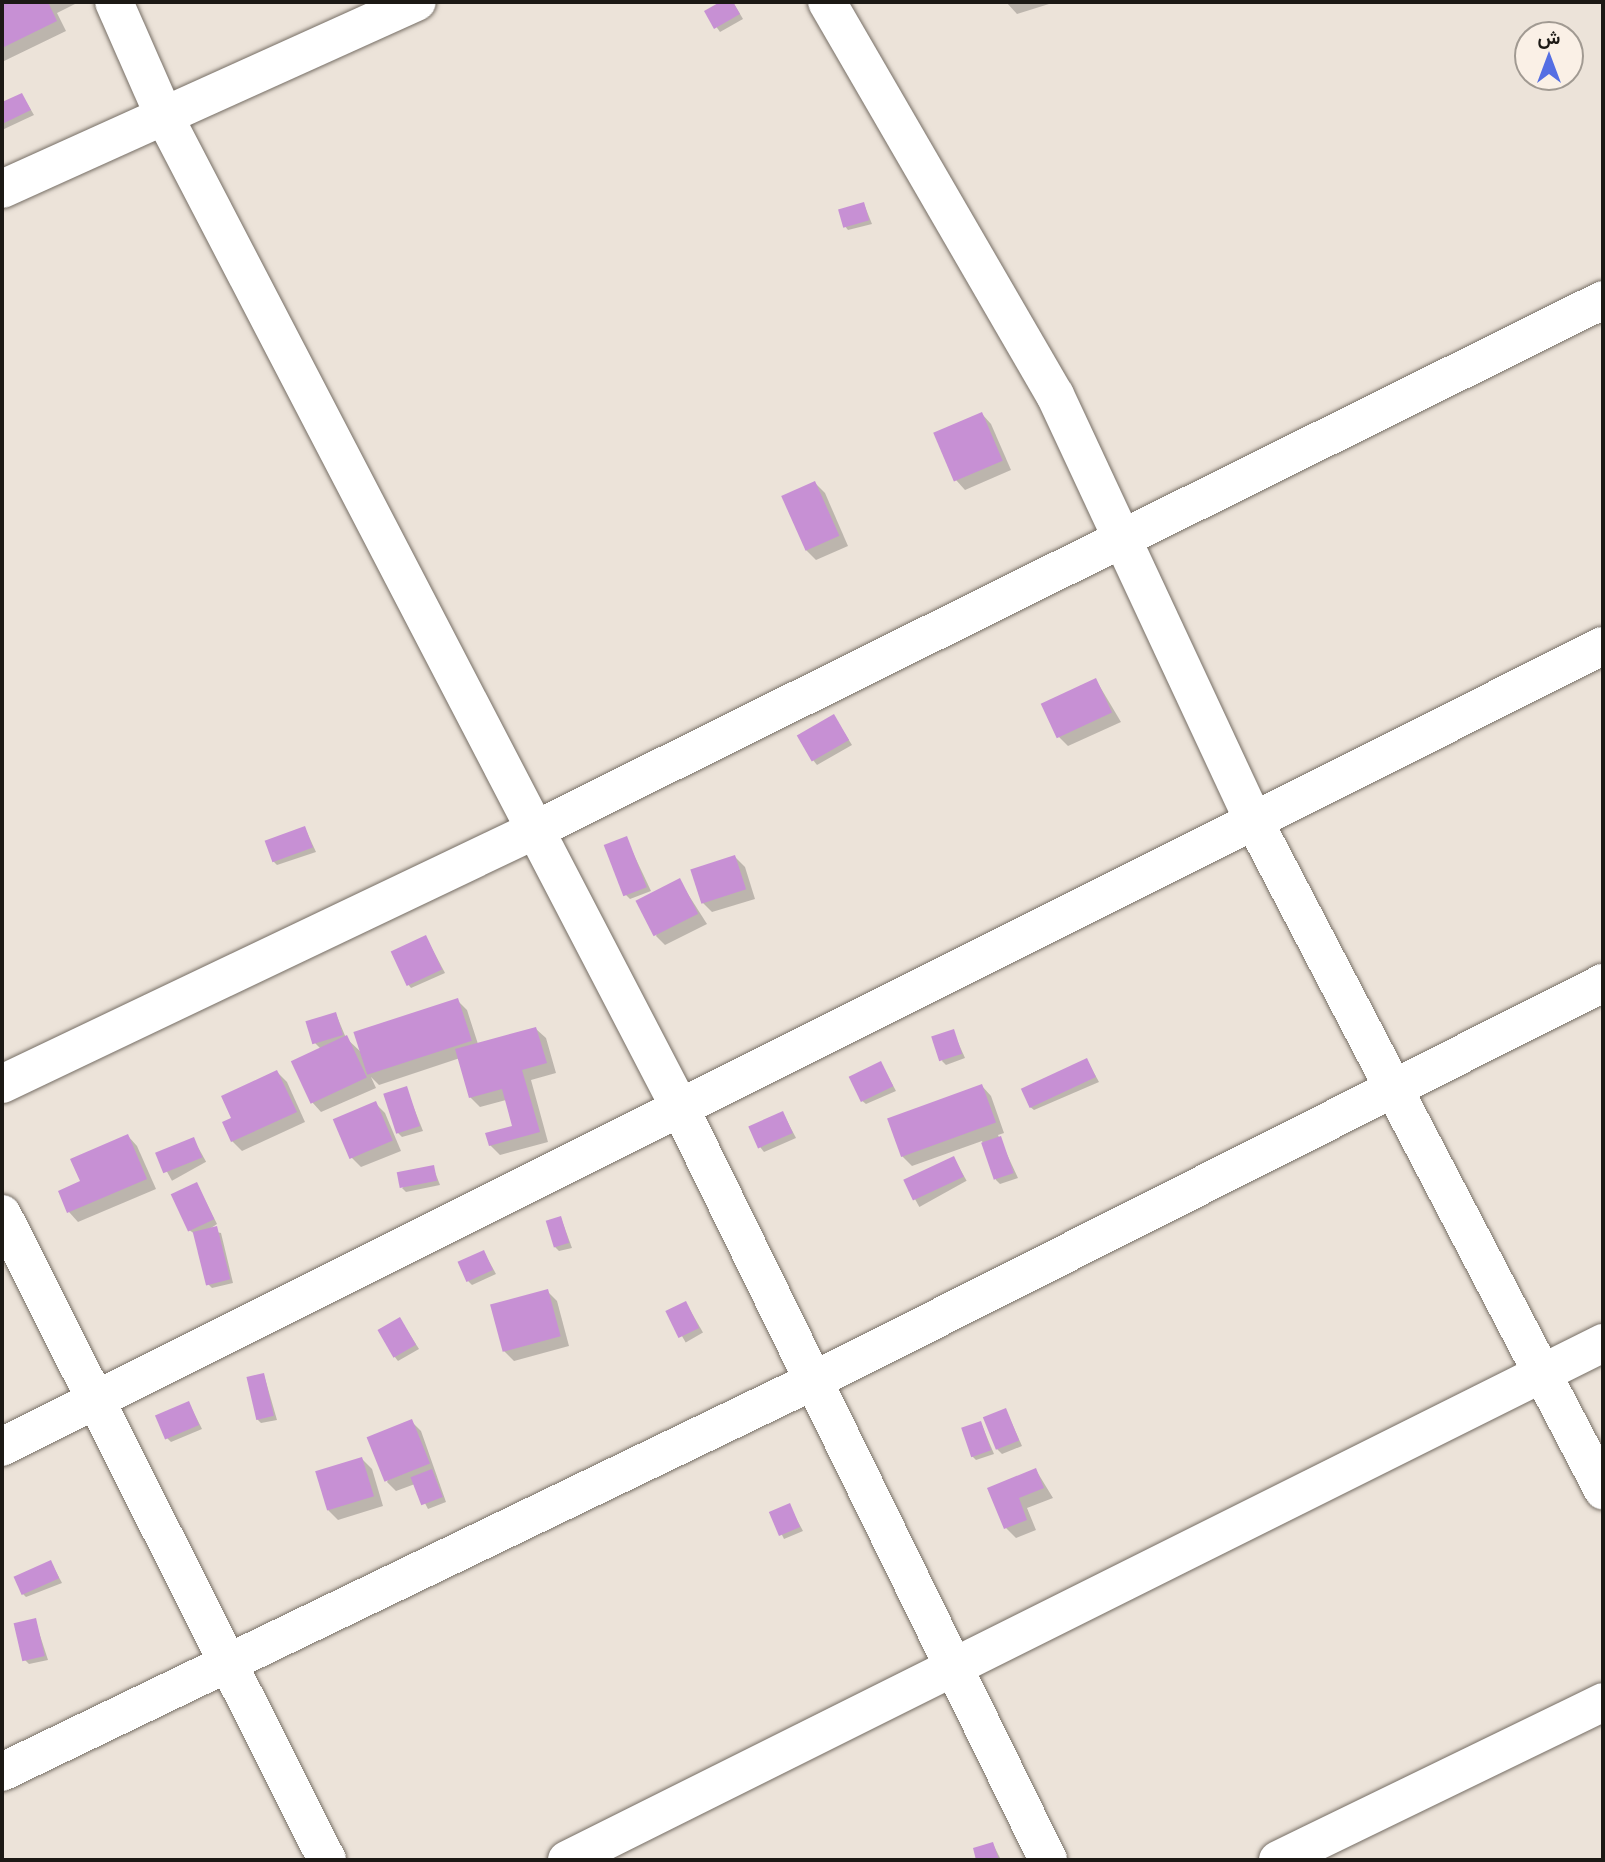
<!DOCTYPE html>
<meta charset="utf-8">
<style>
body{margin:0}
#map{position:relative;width:1605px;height:1862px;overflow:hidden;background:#ece3d9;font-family:"Golos Text",Vazirmatn,sans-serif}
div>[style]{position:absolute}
.shadow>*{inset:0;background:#0003;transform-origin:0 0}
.building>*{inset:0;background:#c790d4;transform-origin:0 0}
.roads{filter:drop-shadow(0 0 2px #766e65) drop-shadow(0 0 2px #766e65)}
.minor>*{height:38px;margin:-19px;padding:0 19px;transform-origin:19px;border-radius:19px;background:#fff}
span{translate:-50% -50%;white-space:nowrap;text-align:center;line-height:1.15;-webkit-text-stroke:7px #faf0e6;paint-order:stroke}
.frame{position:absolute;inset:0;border:4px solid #1c1915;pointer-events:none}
.north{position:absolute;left:1514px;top:21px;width:70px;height:70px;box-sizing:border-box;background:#faf0e6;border:2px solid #a19a92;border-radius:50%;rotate:0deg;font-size:19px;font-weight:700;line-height:28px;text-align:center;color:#1c1915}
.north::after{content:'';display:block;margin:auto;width:24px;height:32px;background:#546ee3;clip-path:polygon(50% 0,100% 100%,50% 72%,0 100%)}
</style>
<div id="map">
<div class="shadow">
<div style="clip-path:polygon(2px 2px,79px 2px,57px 13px,66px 31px,2px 62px)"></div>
<div style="clip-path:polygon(723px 2px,733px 2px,743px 19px,720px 32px,706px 12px)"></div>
<div style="clip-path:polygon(1006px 2px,1048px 2px,1049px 4px,1017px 14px)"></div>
<div style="clip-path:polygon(22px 95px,34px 115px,2px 130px,2px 104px)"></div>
<div style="clip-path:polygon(864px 204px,872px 224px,848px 230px,844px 225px)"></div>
<div style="clip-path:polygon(982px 414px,991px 424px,1011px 470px,965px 490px,956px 480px)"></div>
<div style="clip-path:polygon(815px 483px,825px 493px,848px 546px,816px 560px,806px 550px)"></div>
<div style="clip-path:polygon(1096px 680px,1121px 722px,1068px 746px,1059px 737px)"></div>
<div style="clip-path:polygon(834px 716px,852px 745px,817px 765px,813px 760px)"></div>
<div style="clip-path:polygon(305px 828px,316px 852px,277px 865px,273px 861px)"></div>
<div style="clip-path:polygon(626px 838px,651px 891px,630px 899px,626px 895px)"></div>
<div style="clip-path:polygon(735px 857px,745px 867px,755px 899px,712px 912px,702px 902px)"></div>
<div style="clip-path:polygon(679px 880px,707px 924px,665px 945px,656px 936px)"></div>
<div style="clip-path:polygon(426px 937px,445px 973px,411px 988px,407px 983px)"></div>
<div style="clip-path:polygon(457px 1000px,467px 1010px,478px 1044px,536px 1029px,546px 1038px,556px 1073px,531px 1080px,548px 1142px,500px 1155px,490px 1145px,514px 1127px,506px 1100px,480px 1107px,470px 1097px,460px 1058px,379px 1085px,371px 1077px,376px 1088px,321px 1112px,312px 1102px,293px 1062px,321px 1049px,315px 1043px,336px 1014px,346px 1038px,361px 1052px)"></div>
<div style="clip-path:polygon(953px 1031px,965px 1058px,946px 1065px,942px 1061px)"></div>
<div style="clip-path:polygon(1087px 1060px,1099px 1082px,1034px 1110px,1029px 1106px)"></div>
<div style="clip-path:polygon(881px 1063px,896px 1091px,866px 1104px,861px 1100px)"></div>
<div style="clip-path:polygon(277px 1072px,287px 1082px,305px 1122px,242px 1151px,232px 1141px)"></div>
<div style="clip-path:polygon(982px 1086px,991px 1096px,1004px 1133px,998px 1135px,1018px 1178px,1000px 1184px,996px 1180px,982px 1141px,912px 1166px,902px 1156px)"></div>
<div style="clip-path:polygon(406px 1088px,423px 1131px,402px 1137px,398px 1133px)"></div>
<div style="clip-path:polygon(375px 1103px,385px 1113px,401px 1151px,361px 1167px,351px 1157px)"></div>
<div style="clip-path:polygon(783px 1113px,796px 1138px,764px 1152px,760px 1147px)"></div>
<div style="clip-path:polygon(128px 1136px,137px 1146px,156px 1189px,78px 1222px,69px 1212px)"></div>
<div style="left:194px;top:1140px;width:25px;height:39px;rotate:61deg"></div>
<div style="left:954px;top:1158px;width:26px;height:54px;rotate:61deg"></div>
<div style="clip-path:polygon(433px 1167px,440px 1185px,406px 1192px,402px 1188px)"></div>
<div style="clip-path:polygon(197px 1184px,217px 1224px,208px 1230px,221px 1233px,233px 1283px,212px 1288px,208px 1284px,195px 1234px,189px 1230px,173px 1195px)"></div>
<div style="clip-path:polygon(561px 1218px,572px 1248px,559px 1251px,555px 1247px)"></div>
<div style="clip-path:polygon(484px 1252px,496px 1274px,472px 1285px,468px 1281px)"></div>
<div style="clip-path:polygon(547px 1291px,557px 1301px,569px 1346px,514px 1361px,504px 1351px)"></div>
<div style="left:686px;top:1303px;width:34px;height:20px;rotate:60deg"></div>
<div style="clip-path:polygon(400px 1319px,419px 1349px,398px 1361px,394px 1356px)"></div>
<div style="clip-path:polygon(264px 1375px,277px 1420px,261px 1423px,257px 1419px)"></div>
<div style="clip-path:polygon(189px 1403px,202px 1429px,171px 1442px,167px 1438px)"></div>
<div style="clip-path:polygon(1006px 1410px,1022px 1446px,1002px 1454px,997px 1449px)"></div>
<div style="clip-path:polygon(411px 1421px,421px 1431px,446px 1502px,428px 1509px,415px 1484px,396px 1491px,387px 1482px)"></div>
<div style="clip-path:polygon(981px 1423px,994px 1454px,976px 1460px,972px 1456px)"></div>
<div style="clip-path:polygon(362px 1459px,372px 1469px,383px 1506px,338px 1520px,328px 1510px)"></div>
<div style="clip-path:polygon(1036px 1470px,1053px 1498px,1027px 1508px,1036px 1530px,1016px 1538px,1006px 1528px,989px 1489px)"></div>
<div style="clip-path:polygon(789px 1505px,803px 1531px,784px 1539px,771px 1512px)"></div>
<div style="clip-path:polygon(51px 1562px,62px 1583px,26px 1597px,22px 1593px)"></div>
<div style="clip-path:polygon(35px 1620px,48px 1660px,29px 1664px,25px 1660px)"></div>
<div style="clip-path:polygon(993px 1844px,1001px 1860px,978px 1860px,975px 1850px)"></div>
</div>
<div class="building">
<div style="clip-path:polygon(2px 2px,48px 2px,57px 21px,2px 48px)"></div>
<div style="clip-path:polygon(720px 2px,733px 2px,740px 14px,714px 29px,704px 11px)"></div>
<div style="clip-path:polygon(22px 93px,31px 110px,2px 124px,2px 102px)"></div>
<div style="left:864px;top:202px;width:19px;height:27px;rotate:74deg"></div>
<div style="left:982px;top:412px;width:53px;height:53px;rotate:67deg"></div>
<div style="left:815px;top:481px;width:60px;height:37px;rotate:66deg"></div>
<div style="left:1096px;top:678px;width:38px;height:61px;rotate:65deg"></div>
<div style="left:834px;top:714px;width:30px;height:43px;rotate:60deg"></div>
<div style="left:305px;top:826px;width:23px;height:43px;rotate:70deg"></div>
<div style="left:627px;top:836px;width:55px;height:25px;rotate:69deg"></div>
<div style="left:735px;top:855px;width:36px;height:47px;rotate:72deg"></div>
<div style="left:680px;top:878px;width:40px;height:50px;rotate:63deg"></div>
<div style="left:426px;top:935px;width:38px;height:39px;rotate:65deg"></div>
<div style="left:458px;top:998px;width:45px;height:110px;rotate:72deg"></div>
<div style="left:336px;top:1012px;width:24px;height:32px;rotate:73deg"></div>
<div style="clip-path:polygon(536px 1027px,547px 1063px,522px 1070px,540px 1132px,489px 1146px,485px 1133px,512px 1126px,502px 1089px,469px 1098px,455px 1049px)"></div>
<div style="left:954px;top:1029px;width:26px;height:24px;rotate:72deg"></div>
<div style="left:347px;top:1035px;width:47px;height:62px;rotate:65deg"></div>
<div style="left:1087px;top:1058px;width:21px;height:73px;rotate:65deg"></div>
<div style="left:881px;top:1061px;width:28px;height:36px;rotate:64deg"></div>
<div style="clip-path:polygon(277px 1070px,297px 1112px,231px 1142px,222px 1122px,231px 1118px,221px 1096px)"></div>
<div style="left:982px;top:1084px;width:41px;height:101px;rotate:70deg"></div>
<div style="left:407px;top:1086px;width:42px;height:25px;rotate:72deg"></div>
<div style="left:376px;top:1101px;width:43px;height:47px;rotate:67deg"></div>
<div style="left:783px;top:1111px;width:24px;height:38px;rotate:66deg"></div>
<div style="clip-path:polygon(128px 1134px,147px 1179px,67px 1213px,58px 1191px,80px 1181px,70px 1159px)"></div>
<div style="left:1001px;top:1136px;width:39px;height:21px;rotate:71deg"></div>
<div style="left:194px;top:1137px;width:22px;height:42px;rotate:68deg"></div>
<div style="left:954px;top:1156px;width:23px;height:56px;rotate:65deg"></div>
<div style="left:434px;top:1165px;width:16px;height:38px;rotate:79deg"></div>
<div style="left:197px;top:1182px;width:41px;height:29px;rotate:65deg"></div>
<div style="left:561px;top:1216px;width:28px;height:16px;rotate:73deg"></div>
<div style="left:217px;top:1226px;width:55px;height:25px;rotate:76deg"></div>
<div style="left:484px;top:1250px;width:22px;height:29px;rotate:66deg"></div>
<div style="left:548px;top:1289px;width:49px;height:60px;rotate:75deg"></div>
<div style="left:686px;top:1301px;width:30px;height:23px;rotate:64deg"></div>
<div style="left:400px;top:1317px;width:32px;height:26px;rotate:60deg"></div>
<div style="left:264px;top:1373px;width:44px;height:18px;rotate:77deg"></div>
<div style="left:189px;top:1401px;width:26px;height:37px;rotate:67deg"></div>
<div style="left:1006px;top:1408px;width:35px;height:25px;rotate:68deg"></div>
<div style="left:412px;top:1419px;width:48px;height:49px;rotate:68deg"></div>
<div style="left:981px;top:1421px;width:31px;height:21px;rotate:71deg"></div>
<div style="left:362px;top:1457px;width:41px;height:49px;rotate:73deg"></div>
<div style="clip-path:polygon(1036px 1468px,1044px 1488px,1019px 1498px,1027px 1520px,1004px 1529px,987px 1488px)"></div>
<div style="left:432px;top:1469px;width:30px;height:23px;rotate:69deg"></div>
<div style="left:790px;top:1503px;width:26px;height:23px;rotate:67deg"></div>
<div style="left:51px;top:1560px;width:20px;height:41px;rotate:66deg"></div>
<div style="left:36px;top:1618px;width:39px;height:23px;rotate:77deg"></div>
<div style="clip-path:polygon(993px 1842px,999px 1860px,976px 1860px,973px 1848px)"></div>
</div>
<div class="roads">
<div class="minor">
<div style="left:114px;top:2px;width:124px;rotate:66.3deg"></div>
<div style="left:164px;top:116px;width:1118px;rotate:62.52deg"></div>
<div style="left:680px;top:1108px;width:837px;rotate:63.92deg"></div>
<div style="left:827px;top:2px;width:454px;rotate:59.9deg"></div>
<div style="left:1055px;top:395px;width:470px;rotate:65deg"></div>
<div style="left:1254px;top:821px;width:755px;rotate:62.45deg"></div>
<div style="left:2px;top:189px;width:455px;rotate:-24.3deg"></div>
<div style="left:2px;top:1084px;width:590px;rotate:-25.48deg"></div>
<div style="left:535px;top:830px;width:1192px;rotate:-26.39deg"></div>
<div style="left:2px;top:1214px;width:723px;rotate:63.29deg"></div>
<div style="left:2px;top:1447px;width:1790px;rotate:-26.58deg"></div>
<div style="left:2px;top:1772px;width:900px;rotate:-25.74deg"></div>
<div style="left:813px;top:1381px;width:885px;rotate:-26.74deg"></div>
<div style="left:567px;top:1860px;width:1158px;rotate:-26.52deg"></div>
<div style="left:1278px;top:1860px;width:361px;rotate:-25.9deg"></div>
</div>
</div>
<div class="frame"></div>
<div class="north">ش</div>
</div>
